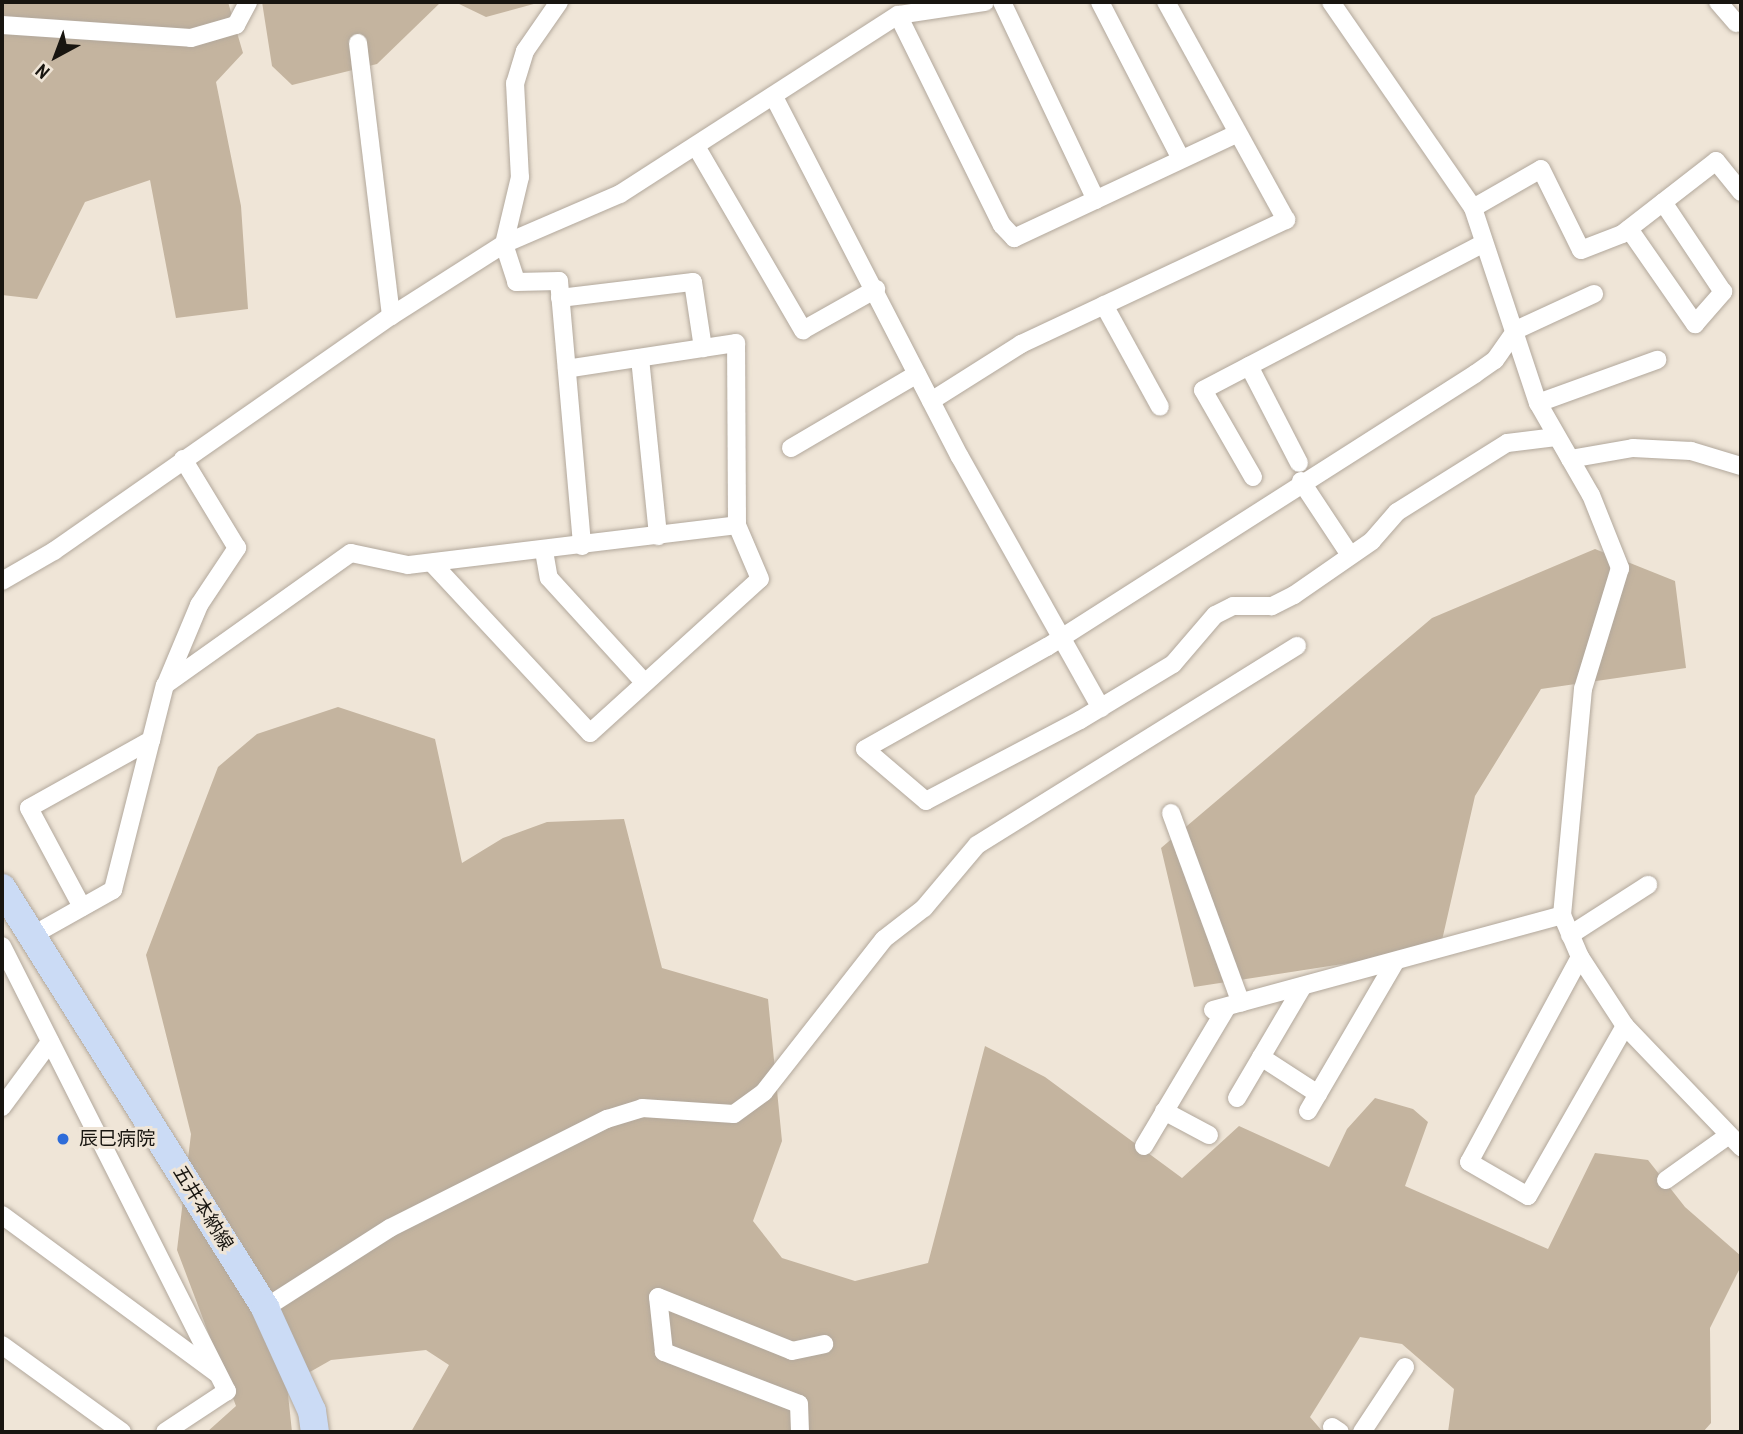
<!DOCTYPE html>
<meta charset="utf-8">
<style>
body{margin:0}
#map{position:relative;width:1743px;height:1434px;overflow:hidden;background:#efe5d7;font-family:"Archivo Narrow","Noto Sans JP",sans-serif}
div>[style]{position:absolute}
.green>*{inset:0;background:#c4b49f}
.roads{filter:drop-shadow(0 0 2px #b2a89c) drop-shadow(0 0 2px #b2a89c)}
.street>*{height:18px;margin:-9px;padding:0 9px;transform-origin:9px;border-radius:9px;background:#fff}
.primary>*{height:28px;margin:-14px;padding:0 14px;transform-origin:14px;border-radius:14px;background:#cbdbf5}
.dots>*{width:19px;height:19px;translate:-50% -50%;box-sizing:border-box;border:4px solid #efe5d7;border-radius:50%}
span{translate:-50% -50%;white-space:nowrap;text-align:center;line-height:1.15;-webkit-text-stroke:6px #efe5d7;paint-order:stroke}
.poi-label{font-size:19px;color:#181510}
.left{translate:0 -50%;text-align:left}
.street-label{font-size:19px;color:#181510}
.frame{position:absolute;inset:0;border:4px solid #181510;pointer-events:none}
.north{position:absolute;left:21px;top:21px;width:70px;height:70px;-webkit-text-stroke:5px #efe5d7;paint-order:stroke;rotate:221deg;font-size:19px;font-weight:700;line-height:28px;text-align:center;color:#181510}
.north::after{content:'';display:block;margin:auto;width:24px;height:32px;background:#181510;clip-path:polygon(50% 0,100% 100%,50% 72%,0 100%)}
</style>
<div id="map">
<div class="green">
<div style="clip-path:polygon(2px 2px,228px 2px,243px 53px,216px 82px,241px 206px,248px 309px,176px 318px,150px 180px,85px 202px,37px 299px,2px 295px)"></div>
<div style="clip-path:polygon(262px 2px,441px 2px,377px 64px,292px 85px,272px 66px)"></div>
<div style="clip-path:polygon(455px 2px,541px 2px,486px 17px)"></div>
<div style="clip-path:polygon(1595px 549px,1675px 581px,1686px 668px,1541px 689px,1475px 796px,1440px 949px,1194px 987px,1161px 848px,1432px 618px)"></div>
<div style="clip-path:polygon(338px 707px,435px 739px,462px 863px,503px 838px,547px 822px,624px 819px,662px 968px,768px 999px,782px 1141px,753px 1221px,782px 1258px,855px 1281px,928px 1263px,985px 1046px,1045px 1077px,1182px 1178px,1239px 1126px,1329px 1167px,1347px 1129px,1375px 1098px,1413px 1109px,1428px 1122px,1405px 1186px,1548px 1249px,1595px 1153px,1648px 1160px,1685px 1207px,1741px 1256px,1741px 1266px,1710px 1328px,1711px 1423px,1703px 1432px,1448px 1432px,1454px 1389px,1402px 1344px,1360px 1337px,1310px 1417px,1323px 1432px,411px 1432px,449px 1365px,426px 1350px,331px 1360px,287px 1385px,292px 1432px,207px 1432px,236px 1406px,177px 1250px,191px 1134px,146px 955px,218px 767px,257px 734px)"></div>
</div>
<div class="roads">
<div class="street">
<div style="left:559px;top:2px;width:60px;rotate:124.8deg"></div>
<div style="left:525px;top:51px;width:34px;rotate:107deg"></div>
<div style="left:515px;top:83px;width:94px;rotate:87deg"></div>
<div style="left:520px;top:177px;width:69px;rotate:103.4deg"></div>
<div style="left:504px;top:244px;width:40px;rotate:72deg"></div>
<div style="left:516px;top:282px;width:43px;rotate:-1.3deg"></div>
<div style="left:559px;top:281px;width:266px;rotate:85deg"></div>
<div style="left:1002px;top:2px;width:219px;rotate:64.6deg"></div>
<div style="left:1100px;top:2px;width:174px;rotate:62.7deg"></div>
<div style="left:1331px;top:2px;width:250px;rotate:55.4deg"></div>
<div style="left:1473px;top:208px;width:206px;rotate:71.6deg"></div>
<div style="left:1538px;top:403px;width:106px;rotate:60.1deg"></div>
<div style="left:1591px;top:495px;width:79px;rotate:68.3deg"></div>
<div style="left:1620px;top:568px;width:127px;rotate:107deg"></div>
<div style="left:1583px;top:689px;width:227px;rotate:95.3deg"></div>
<div style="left:1718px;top:2px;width:28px;rotate:49deg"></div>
<div style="left:898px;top:15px;width:234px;rotate:63.7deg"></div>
<div style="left:1002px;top:225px;width:18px;rotate:47deg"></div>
<div style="left:1014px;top:238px;width:245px;rotate:-25.1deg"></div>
<div style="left:2px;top:25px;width:189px;rotate:3.9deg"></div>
<div style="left:191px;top:38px;width:47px;rotate:-16.1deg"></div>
<div style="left:236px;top:25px;width:26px;rotate:-62deg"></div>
<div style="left:358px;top:43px;width:275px;rotate:83.1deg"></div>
<div style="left:774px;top:97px;width:405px;rotate:62.7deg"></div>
<div style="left:960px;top:457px;width:288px;rotate:60.7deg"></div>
<div style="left:697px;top:148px;width:211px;rotate:59.8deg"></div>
<div style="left:803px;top:330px;width:84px;rotate:-29.3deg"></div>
<div style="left:1473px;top:208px;width:78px;rotate:-29.8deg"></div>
<div style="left:1541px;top:169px;width:90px;rotate:63.7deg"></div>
<div style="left:1581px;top:250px;width:44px;rotate:-21.3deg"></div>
<div style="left:1622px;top:234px;width:119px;rotate:-37.8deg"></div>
<div style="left:1716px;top:161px;width:40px;rotate:51deg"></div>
<div style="left:1629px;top:229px;width:116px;rotate:55.2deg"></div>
<div style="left:1695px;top:324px;width:43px;rotate:-48.8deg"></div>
<div style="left:1723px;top:292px;width:108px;rotate:-123.7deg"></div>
<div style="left:560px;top:298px;width:134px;rotate:-6.9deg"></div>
<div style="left:693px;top:282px;width:67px;rotate:81.4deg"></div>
<div style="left:1104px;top:305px;width:116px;rotate:61.2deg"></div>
<div style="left:640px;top:358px;width:179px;rotate:84.2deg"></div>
<div style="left:1249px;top:366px;width:109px;rotate:62.7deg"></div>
<div style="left:931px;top:401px;width:107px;rotate:-32.3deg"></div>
<div style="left:1021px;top:344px;width:293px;rotate:-25.1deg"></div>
<div style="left:1286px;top:220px;width:249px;rotate:-118.8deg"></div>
<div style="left:1538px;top:403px;width:127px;rotate:-19.9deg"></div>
<div style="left:1556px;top:437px;width:49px;rotate:173deg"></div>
<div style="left:1507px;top:443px;width:130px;rotate:147.9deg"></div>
<div style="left:1397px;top:512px;width:38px;rotate:131deg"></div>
<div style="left:1372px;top:541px;width:95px;rotate:145.3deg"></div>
<div style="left:1294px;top:595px;width:25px;rotate:153deg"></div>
<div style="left:1272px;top:606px;width:39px;rotate:180deg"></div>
<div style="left:1233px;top:606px;width:20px;rotate:153deg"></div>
<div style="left:1215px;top:615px;width:65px;rotate:130.6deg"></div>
<div style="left:1173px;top:664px;width:109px;rotate:148.9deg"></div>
<div style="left:1080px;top:720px;width:174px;rotate:152.3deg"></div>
<div style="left:926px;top:801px;width:80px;rotate:-139.6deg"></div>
<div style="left:865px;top:749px;width:209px;rotate:-29.3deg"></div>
<div style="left:1047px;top:647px;width:508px;rotate:-32.53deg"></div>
<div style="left:1475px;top:374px;width:24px;rotate:-35deg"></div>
<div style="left:1495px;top:360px;width:37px;rotate:-55deg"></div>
<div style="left:1516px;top:330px;width:86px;rotate:-24.8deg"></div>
<div style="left:791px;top:448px;width:146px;rotate:-30.4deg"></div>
<div style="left:1570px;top:459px;width:64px;rotate:-9.9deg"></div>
<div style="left:1633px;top:448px;width:58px;rotate:3deg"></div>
<div style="left:1691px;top:451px;width:52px;rotate:16.7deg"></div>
<div style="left:1253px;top:477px;width:100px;rotate:-119.9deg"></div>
<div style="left:1203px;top:390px;width:315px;rotate:-27.6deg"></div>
<div style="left:1301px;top:481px;width:89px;rotate:56.5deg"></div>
<div style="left:544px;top:551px;width:27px;rotate:80deg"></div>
<div style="left:549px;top:578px;width:142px;rotate:47.6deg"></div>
<div style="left:432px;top:563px;width:232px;rotate:47.1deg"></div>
<div style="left:590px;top:733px;width:229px;rotate:-42.2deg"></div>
<div style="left:760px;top:579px;width:59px;rotate:-113.1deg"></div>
<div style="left:737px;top:525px;width:182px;rotate:-90.3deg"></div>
<div style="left:736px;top:343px;width:171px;rotate:171.3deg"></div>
<div style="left:2px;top:581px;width:60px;rotate:-30deg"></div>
<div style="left:54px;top:551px;width:411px;rotate:-34.9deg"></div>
<div style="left:391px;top:316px;width:134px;rotate:-32.5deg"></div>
<div style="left:504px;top:244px;width:126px;rotate:-23.3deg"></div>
<div style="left:620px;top:194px;width:331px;rotate:-32.8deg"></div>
<div style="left:898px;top:15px;width:88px;rotate:-8.5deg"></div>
<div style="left:166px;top:684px;width:86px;rotate:-67.3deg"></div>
<div style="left:199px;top:605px;width:69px;rotate:-56.3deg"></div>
<div style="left:237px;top:548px;width:104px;rotate:-121.2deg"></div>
<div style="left:1171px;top:813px;width:202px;rotate:69.8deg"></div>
<div style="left:82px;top:907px;width:112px;rotate:-118.2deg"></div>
<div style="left:29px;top:808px;width:140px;rotate:-29.1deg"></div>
<div style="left:33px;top:935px;width:92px;rotate:-29.4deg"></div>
<div style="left:113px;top:890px;width:211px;rotate:-75.8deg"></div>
<div style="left:165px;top:685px;width:228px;rotate:-35.4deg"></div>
<div style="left:351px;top:553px;width:58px;rotate:11.9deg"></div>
<div style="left:408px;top:565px;width:331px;rotate:-6.9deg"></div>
<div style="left:1570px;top:935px;width:93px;rotate:-32.7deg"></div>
<div style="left:2px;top:946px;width:499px;rotate:63.2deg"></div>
<div style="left:227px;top:1391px;width:74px;rotate:146.5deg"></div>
<div style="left:1580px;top:957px;width:233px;rotate:118.4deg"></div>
<div style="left:1469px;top:1162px;width:68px;rotate:30deg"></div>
<div style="left:1528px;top:1196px;width:196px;rotate:-60.3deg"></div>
<div style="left:1213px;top:1010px;width:362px;rotate:-15.2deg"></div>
<div style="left:1562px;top:915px;width:46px;rotate:66.8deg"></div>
<div style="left:1580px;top:957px;width:82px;rotate:56.9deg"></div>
<div style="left:1625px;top:1026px;width:168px;rotate:46.2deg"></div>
<div style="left:1261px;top:1057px;width:68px;rotate:33deg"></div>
<div style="left:1237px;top:1098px;width:130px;rotate:-59.5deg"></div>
<div style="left:2px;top:1107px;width:81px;rotate:-53.6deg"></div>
<div style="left:1164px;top:1111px;width:51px;rotate:28.1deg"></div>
<div style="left:1308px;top:1111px;width:173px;rotate:-59.7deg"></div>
<div style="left:1144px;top:1146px;width:162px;rotate:-59.2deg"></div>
<div style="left:1666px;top:1180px;width:77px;rotate:-35.5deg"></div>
<div style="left:2px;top:1215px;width:266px;rotate:36.4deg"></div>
<div style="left:265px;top:1308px;width:148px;rotate:-32.6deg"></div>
<div style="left:390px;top:1228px;width:243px;rotate:-26.7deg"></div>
<div style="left:607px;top:1119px;width:37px;rotate:-17deg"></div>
<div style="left:642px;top:1108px;width:92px;rotate:3.7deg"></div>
<div style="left:734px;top:1114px;width:37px;rotate:-36deg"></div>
<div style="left:764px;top:1092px;width:194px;rotate:-51.9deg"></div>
<div style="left:884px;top:939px;width:51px;rotate:-37.8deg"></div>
<div style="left:924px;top:908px;width:82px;rotate:-49.9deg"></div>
<div style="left:977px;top:845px;width:377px;rotate:-31.9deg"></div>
<div style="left:2px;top:1345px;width:148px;rotate:35.9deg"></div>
<div style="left:1332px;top:1427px;width:9px;rotate:32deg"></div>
<div style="left:800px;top:1432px;width:28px;rotate:-92deg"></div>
<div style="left:799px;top:1404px;width:145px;rotate:-158.9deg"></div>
<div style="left:664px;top:1352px;width:55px;rotate:-96.2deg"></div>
<div style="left:658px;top:1297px;width:144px;rotate:21.9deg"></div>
<div style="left:792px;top:1351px;width:33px;rotate:-12deg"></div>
<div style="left:1362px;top:1432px;width:78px;rotate:-56.5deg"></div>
</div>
<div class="primary">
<div style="left:2px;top:888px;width:496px;rotate:57.9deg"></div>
<div style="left:265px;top:1308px;width:113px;rotate:65.5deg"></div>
<div style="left:312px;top:1411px;width:21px;rotate:82deg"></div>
</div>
</div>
<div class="dots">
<div style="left:63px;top:1139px;background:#2e6cd9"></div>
</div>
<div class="poi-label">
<span class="left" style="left:79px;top:1139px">辰巳病院</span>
</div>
<div class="street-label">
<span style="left:203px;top:1208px;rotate:58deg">五井本納線</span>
</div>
<div class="frame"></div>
<div class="north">N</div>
</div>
